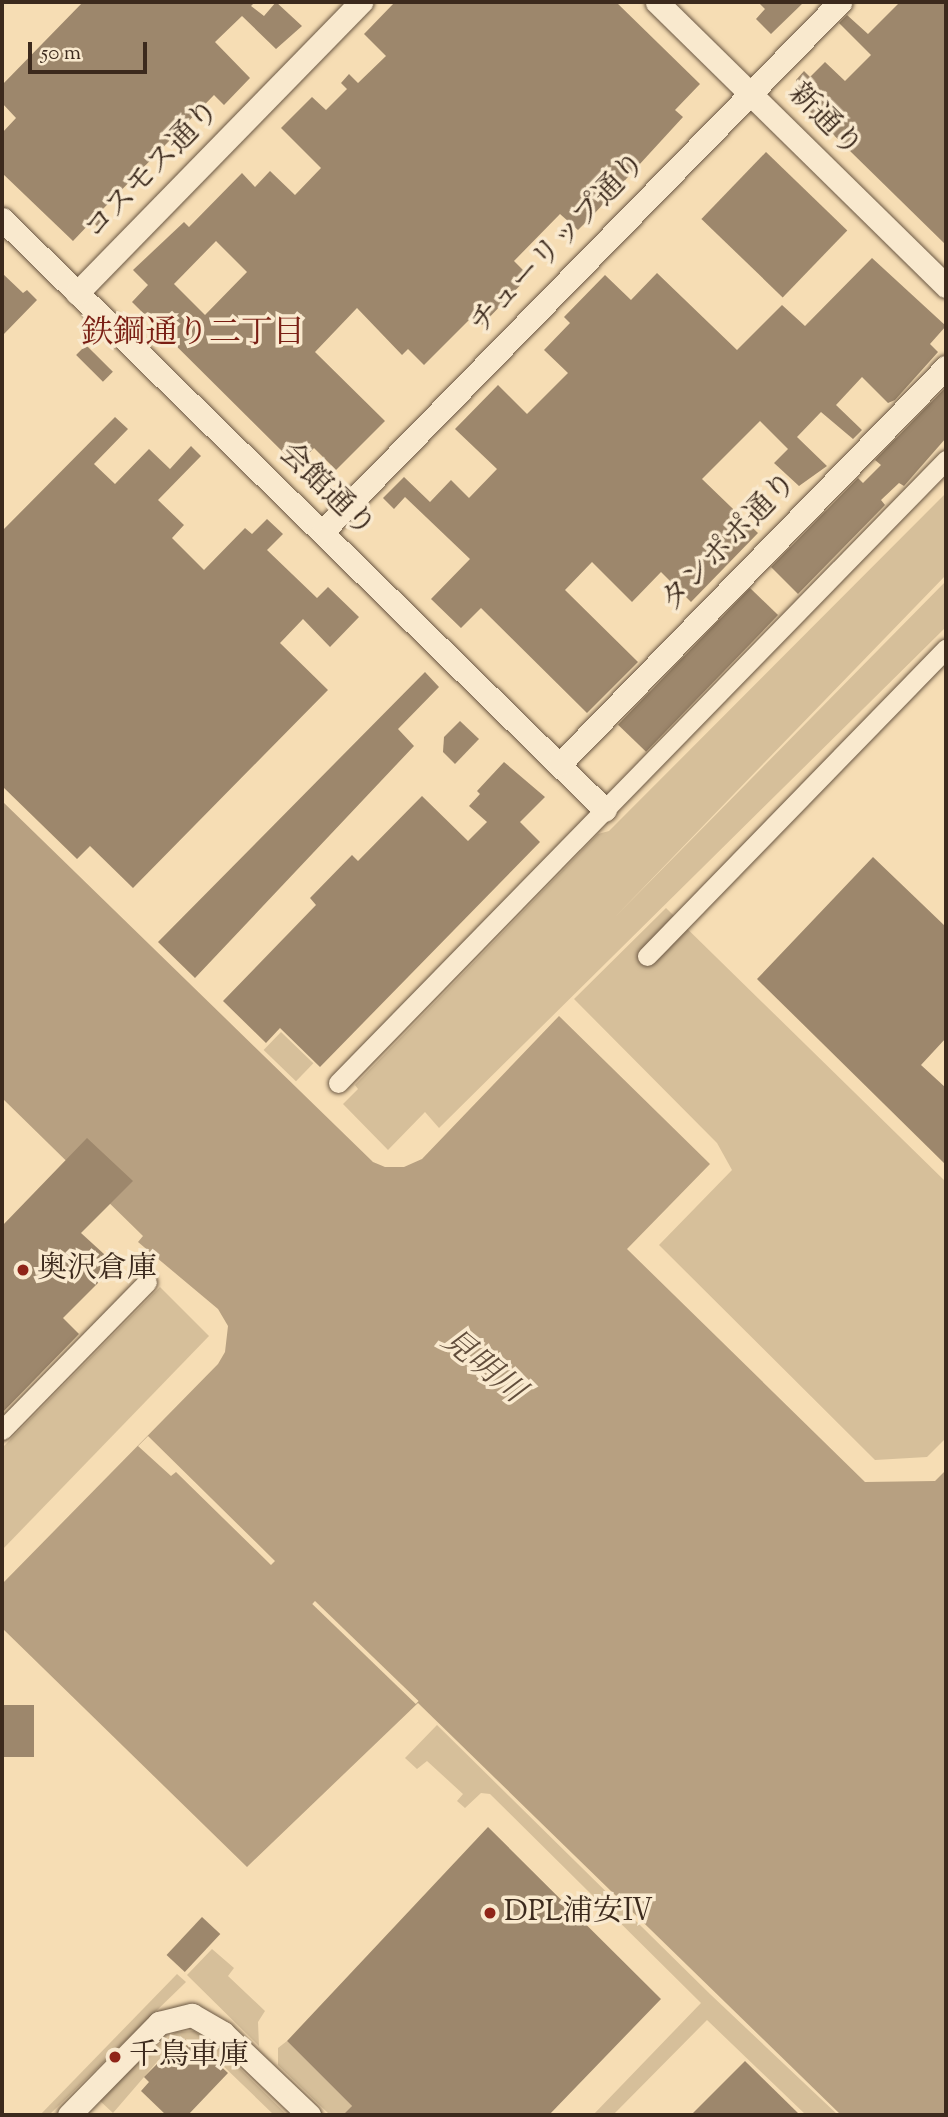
<!DOCTYPE html>
<meta charset="utf-8">
<style>
body{margin:0}
#map{position:relative;width:948px;height:2117px;overflow:hidden;background:#f6ddb4;font-family:"Sorts Mill Goudy","Noto Serif JP",serif}
div>[style]{position:absolute}
.green>*{inset:0;background:#d6bf9a;transform-origin:0 0}
.water>*{inset:0;background:#b7a081}
.pier>*{inset:0;background:#f6ddb4;transform-origin:0 0}
.building>*{inset:0;background:#9d876c;transform-origin:0 0}
.roads{filter:drop-shadow(0 0 2px #6a5743) drop-shadow(0 0 2px #6a5743)}
.minor>*{height:19px;margin:-9.5px;padding:0 9.5px;transform-origin:9.5px;border-radius:9.5px;background:#f9e9ce}
.tertiary>*{height:23px;margin:-11.5px;padding:0 11.5px;transform-origin:11.5px;border-radius:11.5px;background:#f9e9ce}
.dots>*{width:19px;height:19px;translate:-50% -50%;box-sizing:border-box;border:4px solid #f9e9ce;border-radius:50%}
span{translate:-50% -50%;white-space:nowrap;text-align:center;line-height:1.15;-webkit-text-stroke:7px #f9e9ce;paint-order:stroke}
.street-label{font-size:30px;color:#3c2a1d}
.poi-label{font-size:30px;color:#3c2a1d}
.left{translate:0 -50%;text-align:left}
.neighbourhood-label{font-size:32px;color:#7a1f14}
.water-label{font-size:32px;color:#614d3b;font-style:italic}
.frame{position:absolute;inset:0;border:4px solid #3c2a1d;pointer-events:none}
.scale{position:absolute;left:28px;top:42px;width:119px;height:32px;box-sizing:border-box;border:4px solid #3c2a1d;border-top:0;padding-left:9px;font-size:21px;line-height:24px;white-space:nowrap;color:#3c2a1d;-webkit-text-stroke:5px #f9e9ce;paint-order:stroke}
</style>
<div id="map">
<div class="green">
<div style="clip-path:polygon(946px 493px,946px 575px,614px 918px,946px 581px,946px 627px,439px 1128px,425px 1112px,388px 1150px,343px 1104px,358px 1089px,355px 1085px,598px 834px,609px 831px)"></div>
<div style="clip-path:polygon(666px 908px,946px 1182px,946px 1438px,927px 1457px,875px 1460px,659px 1245px,732px 1170px,717px 1143px,574px 999px)"></div>
<div style="left:281px;top:1032px;width:45px;height:25px;rotate:44deg"></div>
<div style="clip-path:polygon(160px 1287px,209px 1336px,2px 1550px,2px 1448px)"></div>
<div style="clip-path:polygon(437px 1725px,710px 1994px,838px 2115px,806px 2115px,707px 2020px,613px 2115px,593px 2115px,701px 2003px,490px 1794px,481px 1793px,465px 1808px,457px 1801px,463px 1794px,427px 1761px,417px 1769px,405px 1758px)"></div>
<div style="clip-path:polygon(212px 1949px,234px 1968px,228px 1976px,265px 2011px,258px 2022px,259px 2046px,187px 1975px)"></div>
<div style="clip-path:polygon(177px 1974px,186px 1982px,49px 2115px,40px 2115px)"></div>
<div style="clip-path:polygon(194px 2031px,216px 2045px,287px 2115px,274px 2115px,216px 2059px,191px 2043px,181px 2043px,163px 2055px,113px 2113px,99px 2100px,149px 2052px,176px 2032px)"></div>
<div style="clip-path:polygon(287px 2041px,352px 2106px,346px 2115px,330px 2115px,278px 2065px,278px 2048px)"></div>
</div>
<div class="water">
<div style="clip-path:polygon(2px 801px,373px 1162px,385px 1167px,404px 1167px,422px 1159px,559px 1016px,710px 1164px,627px 1249px,865px 1482px,935px 1481px,946px 1470px,946px 2115px,841px 2115px,418px 1703px,247px 1867px,2px 1628px,2px 1584px,218px 1364px,225px 1352px,228px 1326px,218px 1309px,138px 1242px,143px 1236px,2px 1098px)"></div>
</div>
<div class="pier">
<div style="clip-path:polygon(148px 1436px,275px 1561px,271px 1565px,176px 1472px,171px 1476px,138px 1446px)"></div>
<div style="left:315px;top:1601px;width:144px;height:4px;rotate:44deg"></div>
</div>
<div class="building">
<div style="clip-path:polygon(83px 2px,255px 2px,251px 6px,264px 16px,276px 2px,302px 26px,276px 49px,242px 16px,215px 42px,250px 78px,224px 105px,214px 95px,102px 210px,111px 222px,102px 231px,92px 221px,73px 241px,2px 173px,2px 133px,16px 118px,2px 103px,2px 85px)"></div>
<div style="clip-path:polygon(evenodd,395px 2px,616px 2px,700px 84px,675px 110px,683px 117px,594px 214px,578px 230px,560px 214px,514px 261px,529px 276px,482px 325px,473px 316px,424px 365px,408px 349px,402px 355px,357px 308px,315px 352px,385px 421px,336px 470px,314px 448px,297px 466px,132px 302px,148px 285px,133px 270px,184px 222px,189px 227px,242px 173px,255px 187px,270px 171px,295px 195px,321px 168px,281px 128px,312px 97px,326px 110px,347px 89px,341px 83px,349px 74px,358px 83px,386px 56px,364px 34px,395px 2px,216px 241px,247px 272px,205px 315px,174px 284px,216px 241px)"></div>
<div style="clip-path:polygon(758px 2px,804px 2px,771px 34px,756px 19px,765px 9px)"></div>
<div style="clip-path:polygon(900px 2px,946px 2px,946px 245px,802px 104px,807px 100px,796px 89px,796px 80px,804px 71px,810px 77px,825px 62px,845px 81px,871px 55px,839px 23px,847px 15px,868px 34px)"></div>
<div style="left:766px;top:152px;width:113px;height:93px;rotate:44deg"></div>
<div style="clip-path:polygon(872px 258px,946px 326px,930px 344px,938px 352px,895px 400px,888px 403px,862px 377px,836px 405px,862px 430px,853px 439px,821px 412px,797px 437px,827px 466px,799px 486px,774px 463px,788px 449px,760px 421px,702px 479px,758px 533px,691px 602px,661px 572px,632px 602px,592px 562px,565px 590px,638px 662px,587px 713px,481px 608px,461px 628px,431px 599px,470px 559px,405px 497px,394px 509px,383px 498px,404px 477px,430px 502px,451px 480px,469px 498px,497px 469px,455px 429px,498px 385px,527px 414px,568px 373px,544px 350px,570px 323px,564px 317px,605px 275px,631px 300px,657px 273px,737px 350px,782px 305px,805px 326px)"></div>
<div style="clip-path:polygon(2px 273px,23px 293px,27px 290px,37px 300px,2px 336px)"></div>
<div style="left:86px;top:345px;width:38px;height:14px;rotate:45deg"></div>
<div style="clip-path:polygon(946px 387px,946px 438px,904px 486px,899px 483px,881px 500px,885px 505px,798px 594px,771px 567px,858px 478px,863px 483px,881px 465px,875px 460px)"></div>
<div style="clip-path:polygon(115px 417px,128px 429px,94px 464px,115px 484px,149px 449px,170px 469px,191px 446px,201px 456px,158px 500px,184px 525px,172px 538px,204px 570px,245px 528px,252px 534px,267px 519px,283px 534px,267px 550px,317px 598px,328px 587px,359px 617px,330px 647px,303px 619px,280px 643px,328px 690px,133px 888px,90px 846px,77px 859px,2px 786px,2px 531px)"></div>
<div style="left:750px;top:588px;width:39px;height:190px;rotate:44deg"></div>
<div style="clip-path:polygon(425px 672px,439px 687px,398px 729px,414px 746px,195px 978px,158px 942px)"></div>
<div style="clip-path:polygon(460px 721px,479px 739px,455px 764px,443px 752px,444px 737px)"></div>
<div style="clip-path:polygon(504px 762px,545px 797px,520px 822px,540px 842px,320px 1067px,280px 1028px,266px 1043px,223px 1001px,316px 905px,310px 898px,352px 855px,358px 861px,422px 796px,468px 841px,487px 822px,469px 806px,480px 794px,477px 791px)"></div>
<div style="clip-path:polygon(873px 857px,946px 927px,946px 1038px,921px 1065px,946px 1088px,946px 1165px,757px 979px)"></div>
<div style="clip-path:polygon(87px 1138px,133px 1181px,81px 1233px,116px 1265px,63px 1318px,79px 1334px,2px 1413px,2px 1226px)"></div>
<div style="left:2px;top:1705px;width:32px;height:52px"></div>
<div style="clip-path:polygon(488px 1827px,661px 1999px,549px 2115px,343px 2115px,352px 2106px,287px 2041px)"></div>
<div style="left:202px;top:1917px;width:25px;height:52px;rotate:43deg"></div>
<div style="clip-path:polygon(186px 2045px,212px 2058px,228px 2073px,188px 2115px,166px 2115px,141px 2091px,149px 2082px,144px 2077px,164px 2057px,169px 2062px)"></div>
<div style="clip-path:polygon(745px 2061px,800px 2115px,691px 2115px)"></div>
</div>
<div class="roads">
<div class="minor">
<div style="left:647px;top:956px;width:429px;rotate:-45.8deg"></div>
<div style="left:338px;top:1083px;width:871px;rotate:-45.7deg"></div>
<div style="left:2px;top:1430px;width:207px;rotate:-45.6deg"></div>
</div>
<div class="tertiary">
<div style="left:657px;top:2px;width:405px;rotate:44.5deg"></div>
<div style="left:2px;top:219px;width:844px;rotate:44.42deg"></div>
<div style="left:77px;top:293px;width:407px;rotate:-45.7deg"></div>
<div style="left:323px;top:531px;width:740px;rotate:-45.66deg"></div>
<div style="left:560px;top:764px;width:554px;rotate:-45.8deg"></div>
<div style="left:69px;top:2115px;width:129px;rotate:-45.6deg"></div>
<div style="left:159px;top:2023px;width:34px;rotate:-14deg"></div>
<div style="left:192px;top:2015px;width:36px;rotate:30deg"></div>
<div style="left:223px;top:2033px;width:119px;rotate:43.6deg"></div>
</div>
</div>
<div class="dots">
<div style="left:23px;top:1270px;background:#8f2418"></div>
<div style="left:490px;top:1913px;background:#8f2418"></div>
<div style="left:115px;top:2057px;background:#8f2418"></div>
</div>
<div class="street-label">
<span style="left:824px;top:121px;rotate:45deg">新通り</span>
<span style="left:153px;top:171px;rotate:-46deg">コスモス通り</span>
<span style="left:559px;top:244px;rotate:-46deg">チューリップ通り</span>
<span style="left:326px;top:491px;rotate:44deg">会館通り</span>
<span style="left:730px;top:543px;rotate:-46deg">タンポポ通り</span>
</div>
<div class="poi-label">
<span class="left" style="left:37px;top:1270px">奥沢倉庫</span>
<span class="left" style="left:504px;top:1913px">DPL浦安Ⅳ</span>
<span class="left" style="left:129px;top:2057px">千鳥車庫</span>
</div>
<div class="neighbourhood-label">
<span style="left:193px;top:334px">鉄鋼通り二丁目</span>
</div>
<div class="water-label">
<span style="left:482px;top:1367px;rotate:39deg">見明川</span>
</div>
<div class="frame"></div>
<div class="scale">50 m</div>
</div>
